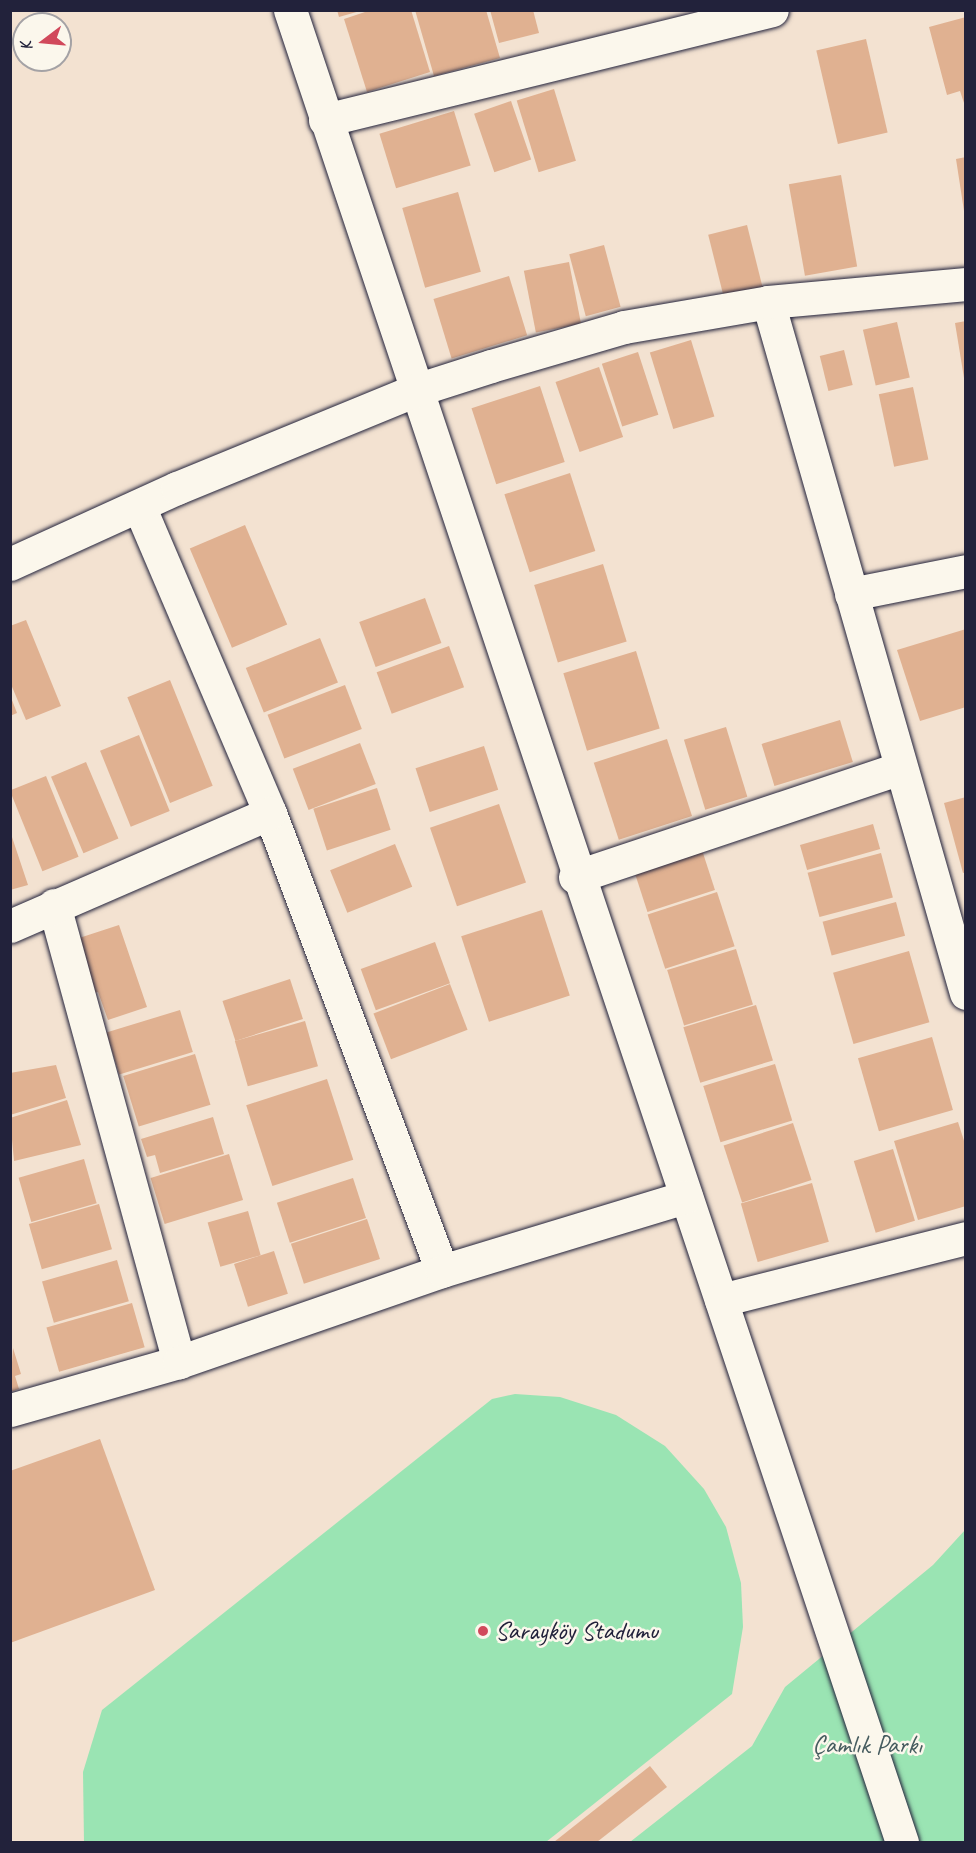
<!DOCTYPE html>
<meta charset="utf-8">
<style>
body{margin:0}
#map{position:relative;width:976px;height:1853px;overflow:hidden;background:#f3e2d1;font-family:Caveat,sans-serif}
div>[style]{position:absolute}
.green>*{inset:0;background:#9ae4b3}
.building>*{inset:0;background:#e0b191;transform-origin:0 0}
.roads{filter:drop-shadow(0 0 2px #22223b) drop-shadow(0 0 2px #22223b)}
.minor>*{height:33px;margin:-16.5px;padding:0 16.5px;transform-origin:16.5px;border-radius:16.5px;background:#fbf7ec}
.dots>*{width:16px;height:16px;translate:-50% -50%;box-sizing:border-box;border:3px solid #fbf7ec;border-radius:50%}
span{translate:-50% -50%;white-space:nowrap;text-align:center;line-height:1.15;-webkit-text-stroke:5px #fbf7ec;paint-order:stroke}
.poi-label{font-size:26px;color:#22223b}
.left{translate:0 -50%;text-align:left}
.park-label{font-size:26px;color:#465c5f}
.frame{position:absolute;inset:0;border:12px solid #22223b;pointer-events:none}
.north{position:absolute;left:12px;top:12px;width:60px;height:60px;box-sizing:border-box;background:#fbf7ec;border:2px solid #a4a2a5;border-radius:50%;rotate:254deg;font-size:16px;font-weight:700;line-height:24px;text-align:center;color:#22223b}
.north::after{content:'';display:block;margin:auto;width:21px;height:27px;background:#d1495b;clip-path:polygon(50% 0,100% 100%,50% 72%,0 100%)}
</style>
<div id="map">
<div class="green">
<div style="clip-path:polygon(515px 1394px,560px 1397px,616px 1415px,665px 1446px,704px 1489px,726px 1527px,741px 1583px,743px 1627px,732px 1694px,546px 1842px,84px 1842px,83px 1772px,102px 1710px,492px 1399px)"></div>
<div style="clip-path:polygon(965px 1530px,965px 1842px,630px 1842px,752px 1746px,785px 1687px,933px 1565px)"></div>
</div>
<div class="building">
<div style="clip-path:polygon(337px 10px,360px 10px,360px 11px,339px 17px)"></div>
<div style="clip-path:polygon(371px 10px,411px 10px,430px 72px,367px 92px,344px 19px)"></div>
<div style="clip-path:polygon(415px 10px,486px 10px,500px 58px,434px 76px)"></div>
<div style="clip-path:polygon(490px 10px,533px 10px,539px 33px,499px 43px)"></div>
<div style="clip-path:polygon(966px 17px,966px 106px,965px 106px,960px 91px,947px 95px,929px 27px)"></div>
<div style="left:866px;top:39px;width:96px;height:51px;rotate:77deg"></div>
<div style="left:554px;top:89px;width:75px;height:39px;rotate:73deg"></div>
<div style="left:511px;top:101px;width:62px;height:39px;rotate:71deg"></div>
<div style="left:454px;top:111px;width:57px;height:78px;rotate:73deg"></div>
<div style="clip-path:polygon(966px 157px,966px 211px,964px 211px,956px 159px)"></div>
<div style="left:841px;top:175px;width:93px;height:53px;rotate:80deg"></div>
<div style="left:458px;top:192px;width:83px;height:58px;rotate:74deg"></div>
<div style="left:747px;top:225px;width:64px;height:40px;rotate:76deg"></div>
<div style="left:604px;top:245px;width:64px;height:36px;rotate:75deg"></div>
<div style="left:569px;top:262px;width:63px;height:46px;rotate:79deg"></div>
<div style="left:509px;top:276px;width:62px;height:79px;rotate:73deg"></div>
<div style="clip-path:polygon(966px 321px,966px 378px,964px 378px,955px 323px)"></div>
<div style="left:897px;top:322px;width:57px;height:35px;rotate:77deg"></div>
<div style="left:691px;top:340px;width:80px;height:43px;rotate:73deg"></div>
<div style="left:844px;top:350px;width:36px;height:25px;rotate:76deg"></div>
<div style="left:638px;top:352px;width:66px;height:38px;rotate:72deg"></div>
<div style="left:599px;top:367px;width:74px;height:46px;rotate:71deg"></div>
<div style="left:540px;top:386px;width:80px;height:72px;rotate:72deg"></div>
<div style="left:913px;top:387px;width:74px;height:35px;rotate:78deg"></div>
<div style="left:570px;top:473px;width:82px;height:69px;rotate:72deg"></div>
<div style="left:245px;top:525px;width:108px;height:60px;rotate:67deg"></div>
<div style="left:603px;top:564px;width:81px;height:72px;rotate:73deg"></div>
<div style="left:425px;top:598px;width:48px;height:70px;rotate:70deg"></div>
<div style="clip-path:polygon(26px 620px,61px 706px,26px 720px,10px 682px,10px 626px)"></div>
<div style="clip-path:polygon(966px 629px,966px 707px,920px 721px,897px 650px)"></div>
<div style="left:320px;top:638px;width:48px;height:80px;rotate:68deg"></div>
<div style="left:449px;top:646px;width:44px;height:77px;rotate:70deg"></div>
<div style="left:636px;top:651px;width:81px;height:76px;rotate:73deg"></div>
<div style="left:170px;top:680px;width:114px;height:46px;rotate:68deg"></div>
<div style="left:345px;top:685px;width:47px;height:83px;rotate:69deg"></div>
<div style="clip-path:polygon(10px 695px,17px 713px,10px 716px)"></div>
<div style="left:840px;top:720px;width:44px;height:82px;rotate:73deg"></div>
<div style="left:726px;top:727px;width:73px;height:44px;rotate:73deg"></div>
<div style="left:139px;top:735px;width:82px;height:42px;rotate:68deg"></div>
<div style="left:667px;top:739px;width:81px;height:77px;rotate:72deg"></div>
<div style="left:360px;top:743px;width:44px;height:72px;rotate:69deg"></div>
<div style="left:484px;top:746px;width:46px;height:72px;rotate:72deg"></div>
<div style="left:86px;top:762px;width:83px;height:38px;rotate:67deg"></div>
<div style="left:46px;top:776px;width:87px;height:39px;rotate:68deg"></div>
<div style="left:377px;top:788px;width:44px;height:67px;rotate:72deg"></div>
<div style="clip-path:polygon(966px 797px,966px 872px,963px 873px,944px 803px)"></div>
<div style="left:499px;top:804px;width:83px;height:73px;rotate:71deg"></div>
<div style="left:873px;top:824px;width:26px;height:76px;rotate:74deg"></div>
<div style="clip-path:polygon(10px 831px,28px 885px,10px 890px)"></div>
<div style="left:395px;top:844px;width:46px;height:70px;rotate:68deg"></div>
<div style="left:702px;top:850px;width:42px;height:71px;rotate:72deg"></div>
<div style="left:881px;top:853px;width:46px;height:76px;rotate:75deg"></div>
<div style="left:717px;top:892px;width:57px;height:73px;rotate:72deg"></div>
<div style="left:896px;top:902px;width:35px;height:76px;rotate:75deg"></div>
<div style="left:542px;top:910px;width:90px;height:85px;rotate:72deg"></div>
<div style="clip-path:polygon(119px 925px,147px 1007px,108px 1020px,98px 992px,91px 994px,73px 940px)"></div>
<div style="left:435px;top:942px;width:44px;height:79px;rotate:70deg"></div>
<div style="left:736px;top:949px;width:58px;height:72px;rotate:73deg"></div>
<div style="left:909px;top:951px;width:74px;height:79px;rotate:74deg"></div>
<div style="left:290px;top:979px;width:42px;height:71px;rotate:72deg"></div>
<div style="left:450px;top:984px;width:49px;height:82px;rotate:69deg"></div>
<div style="left:756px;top:1005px;width:58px;height:76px;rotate:73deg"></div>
<div style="left:180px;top:1010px;width:44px;height:77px;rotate:73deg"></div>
<div style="left:305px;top:1021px;width:47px;height:73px;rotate:74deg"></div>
<div style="left:932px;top:1037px;width:76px;height:77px;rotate:74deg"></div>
<div style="left:195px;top:1054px;width:53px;height:75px;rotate:73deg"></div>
<div style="left:775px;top:1064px;width:59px;height:75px;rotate:73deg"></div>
<div style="clip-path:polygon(56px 1065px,66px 1098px,10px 1115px,10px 1073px)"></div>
<div style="left:327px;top:1079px;width:85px;height:85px;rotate:72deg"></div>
<div style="clip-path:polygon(67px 1100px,81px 1145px,14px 1161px,10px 1118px)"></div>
<div style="clip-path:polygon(213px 1117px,224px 1154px,160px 1173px,155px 1155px,147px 1157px,141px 1139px)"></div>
<div style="clip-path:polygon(958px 1122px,966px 1147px,966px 1206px,918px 1220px,894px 1141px)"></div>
<div style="left:793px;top:1123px;width:60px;height:73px;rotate:72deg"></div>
<div style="left:893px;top:1149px;width:75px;height:41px;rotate:73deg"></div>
<div style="left:229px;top:1154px;width:48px;height:82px;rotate:73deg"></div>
<div style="left:84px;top:1159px;width:46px;height:68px;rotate:74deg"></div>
<div style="left:353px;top:1178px;width:42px;height:80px;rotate:72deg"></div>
<div style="left:812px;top:1183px;width:61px;height:74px;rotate:74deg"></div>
<div style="left:99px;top:1204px;width:47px;height:73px;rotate:74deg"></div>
<div style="left:248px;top:1211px;width:46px;height:42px;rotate:74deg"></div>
<div style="left:367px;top:1219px;width:42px;height:80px;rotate:72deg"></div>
<div style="left:274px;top:1251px;width:45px;height:42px;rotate:72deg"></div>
<div style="left:117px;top:1260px;width:43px;height:78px;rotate:74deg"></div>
<div style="left:132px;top:1303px;width:46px;height:89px;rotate:74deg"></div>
<div style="clip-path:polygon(13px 1348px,21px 1374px,15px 1376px,19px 1389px,10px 1392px)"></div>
<div style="clip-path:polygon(100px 1439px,155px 1590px,10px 1643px,10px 1471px)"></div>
<div style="clip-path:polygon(650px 1766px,667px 1787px,597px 1842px,554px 1842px)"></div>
</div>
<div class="roads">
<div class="minor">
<div style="left:290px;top:10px;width:1932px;rotate:71.53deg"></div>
<div style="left:325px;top:120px;width:460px;rotate:-13.8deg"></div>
<div style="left:768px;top:302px;width:719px;rotate:74.01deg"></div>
<div style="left:139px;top:506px;width:334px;rotate:66.9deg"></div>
<div style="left:270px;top:813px;width:489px;rotate:69.4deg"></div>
<div style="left:10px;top:564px;width:183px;rotate:-24.5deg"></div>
<div style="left:177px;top:488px;width:255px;rotate:-22.3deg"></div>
<div style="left:413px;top:391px;width:82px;rotate:-17.8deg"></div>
<div style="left:491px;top:366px;width:139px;rotate:-16.3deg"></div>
<div style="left:624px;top:327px;width:146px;rotate:-9.8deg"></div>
<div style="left:768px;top:302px;width:199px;rotate:-5.2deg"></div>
<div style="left:851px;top:594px;width:117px;rotate:-11.3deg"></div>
<div style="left:575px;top:877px;width:343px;rotate:-18.5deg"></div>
<div style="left:54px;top:905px;width:474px;rotate:74.7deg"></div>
<div style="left:10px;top:926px;width:283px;rotate:-23.5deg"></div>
<div style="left:721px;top:1300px;width:253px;rotate:-14.2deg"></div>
<div style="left:10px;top:1410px;width:176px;rotate:-15.9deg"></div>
<div style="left:179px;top:1362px;width:278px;rotate:-19.1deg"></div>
<div style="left:442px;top:1271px;width:255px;rotate:-16.9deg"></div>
</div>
</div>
<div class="dots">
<div style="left:483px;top:1631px;background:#d1495b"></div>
</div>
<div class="poi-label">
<span class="left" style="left:495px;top:1631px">Sarayköy Stadumu</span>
</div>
<div class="park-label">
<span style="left:867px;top:1745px">Çamlık Parkı</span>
</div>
<div class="frame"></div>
<div class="north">K</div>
</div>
